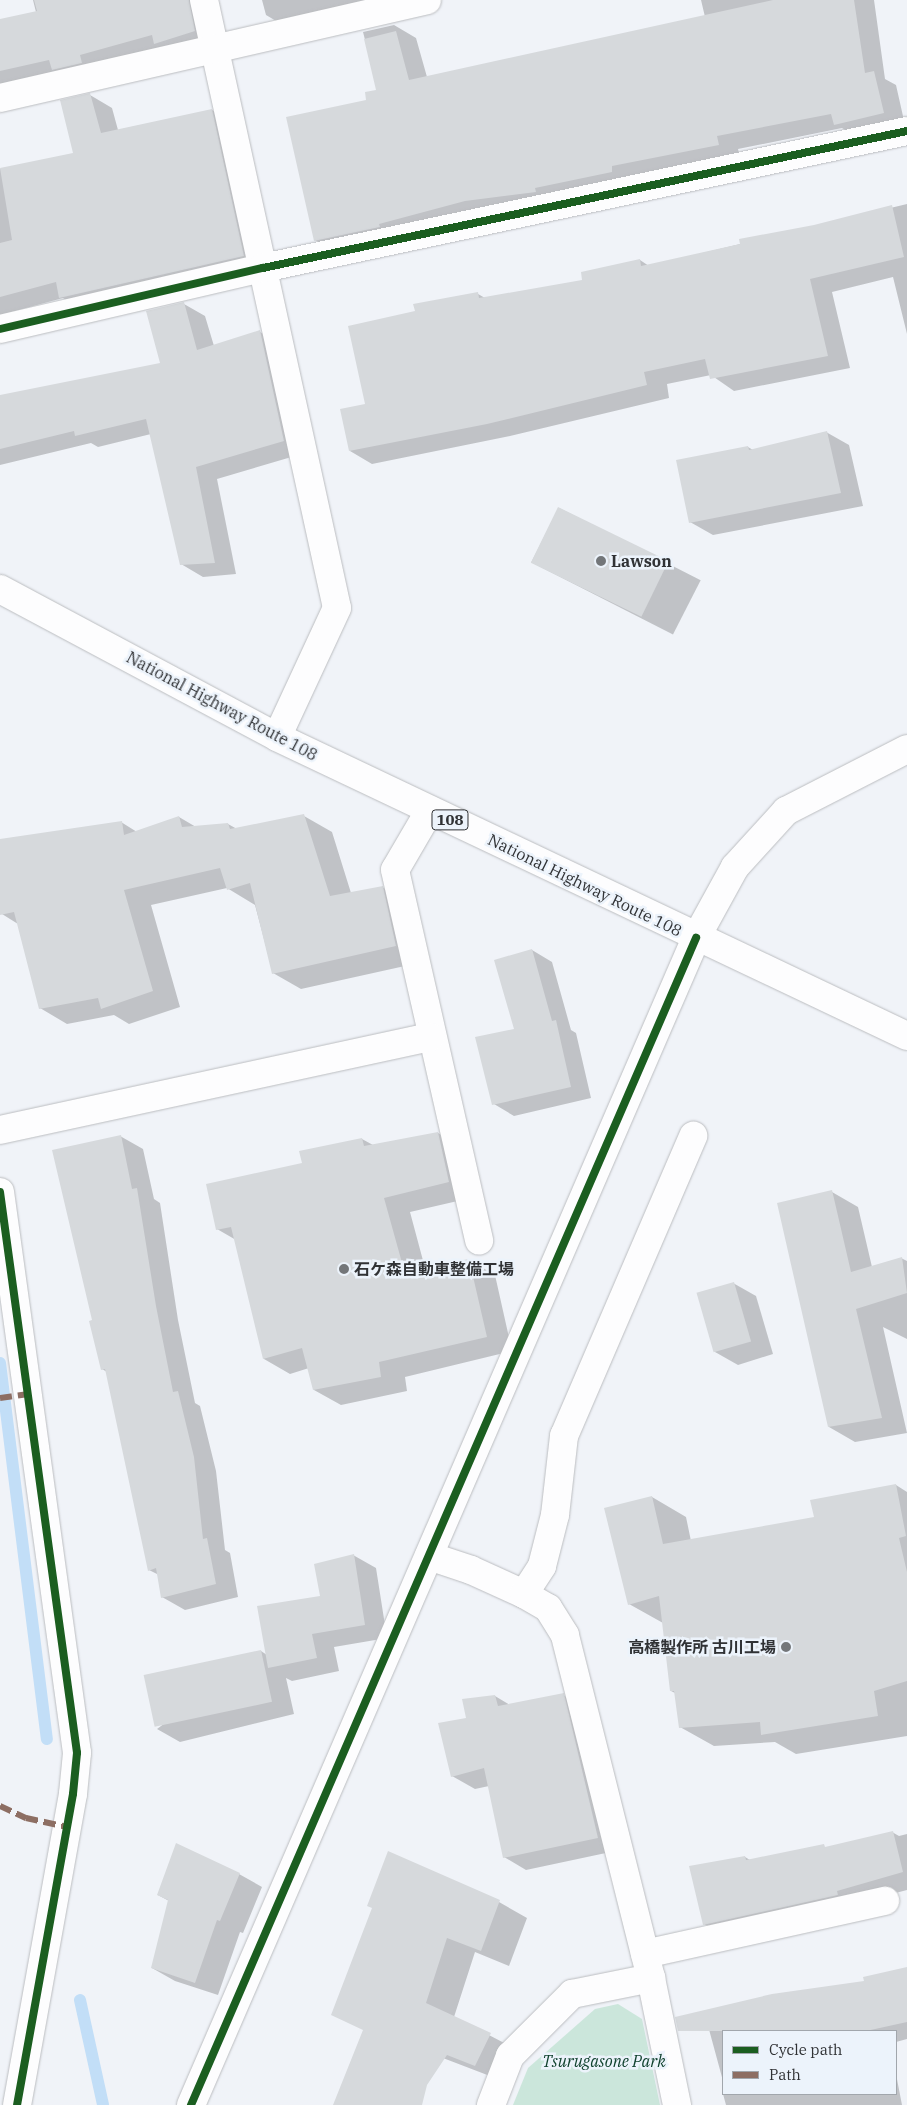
<!DOCTYPE html>
<meta charset="utf-8">
<style>
body{margin:0}
#map{position:relative;width:907px;height:2105px;overflow:hidden;background:#f0f3f8;font-family:"IBM Plex Serif","Noto Sans JP",serif}
div>[style]{position:absolute}
.green>*{inset:0;background:#cbe6db}
.shadow>*{inset:0;background:#0003;transform-origin:0 0}
.stream>*{height:12px;margin:-6px;padding:0 6px;transform-origin:6px;border-radius:6px;background:#c2def7}
.building>*{inset:0;background:#d6d9dc;transform-origin:0 0}
.roads{filter:drop-shadow(0 0 1px #bbbdc0) drop-shadow(0 0 1px #bbbdc0)}
.minor>*{height:28px;margin:-14px;padding:0 14px;transform-origin:14px;border-radius:14px;background:#fdfdfe}
.highway>*{height:28px;margin:-14px;padding:0 14px;transform-origin:14px;border-radius:14px;background:#fdfdfe}
.quiet>*{height:6px;margin-top:-3px;transform-origin:0;background:repeating-linear-gradient(90deg,#8d6e63 0 12px,transparent 0 18px)}
.cycleway>*{height:8px;margin:-4px;padding:0 4px;transform-origin:4px;border-radius:4px;background:#1b5e20}
.dots>*{width:14px;height:14px;translate:-50% -50%;box-sizing:border-box;border:2px solid #ecf3fb;border-radius:50%}
span{translate:-50% -50%;white-space:nowrap;text-align:center;line-height:1.15;-webkit-text-stroke:5px #ecf3fb;paint-order:stroke}
.shield-label span{padding:1px 4px;background:#ecf3fb;border:1px solid;border-radius:4px;-webkit-text-stroke-width:0}
.shield-label{font-size:15px;color:#303235;font-weight:700}
.poi-label{font-size:16px;color:#303235;font-weight:700}
.left{translate:0 -50%;text-align:left}
.right{translate:-100% -50%;text-align:right}
.street-label{font-size:16px;color:#303235}
.park-label{font-size:16px;color:#10422e;font-style:italic}
.legend{position:absolute;left:722px;top:2030px;width:175px;height:65px;box-sizing:border-box;background:#ecf3fb;border:1px solid #a1a6ac;margin:0;padding:6px 9px;list-style:none;font-size:15px;color:#303235}
.legend li{display:flex;align-items:center;gap:10px;height:25px}
.legend b{width:25px;border:1px solid #a1a6ac}
</style>
<div id="map">
<div class="green">
<div style="clip-path:polygon(618px 2004px,642px 2019px,660px 2105px,513px 2105px,528px 2068px,595px 2009px)"></div>
</div>
<div class="shadow">
<div style="clip-path:polygon(33px 0,208px 0,216px 43px,0 87px,0 20px,36px 12px)"></div>
<div style="clip-path:polygon(262px 0,425px 0,288px 28px,266px 15px)"></div>
<div style="clip-path:polygon(701px 0,874px 0,885px 79px,896px 85px,905px 125px,857px 137px,842px 128px,738px 149px,740px 157px,337px 253px,315px 240px,368px 101px,378px 91px,363px 32px,394px 25px,416px 38px,427px 77px,705px 17px)"></div>
<div style="clip-path:polygon(90px 95px,112px 108px,118px 130px,212px 110px,234px 123px,266px 269px,82px 310px,63px 298px,0 315px,0 169px,75px 154px)"></div>
<div style="clip-path:polygon(907px 204px,907px 334px,893px 277px,832px 292px,850px 368px,734px 391px,711px 375px,667px 384px,669px 398px,510px 436px,372px 464px,350px 451px,367px 405px,416px 311px,478px 294px,485px 298px,584px 281px,640px 260px,649px 266px)"></div>
<div style="clip-path:polygon(184px 304px,205px 316px,214px 346px,260px 332px,281px 344px,305px 453px,217px 479px,236px 574px,203px 577px,181px 564px,151px 434px,98px 447px,91px 443px,0 465px,0 396px,162px 364px)"></div>
<div style="clip-path:polygon(826px 432px,849px 445px,863px 506px,713px 535px,690px 522px,748px 447px,753px 450px)"></div>
<div style="left:559px;top:508px;width:159px;height:61px;rotate:27deg"></div>
<div style="clip-path:polygon(304px 816px,332px 832px,351px 893px,382px 887px,410px 903px,423px 962px,301px 989px,273px 973px,255px 905px,227px 888px,151px 905px,180px 1007px,129px 1024px,114px 1015px,67px 1024px,40px 1008px,18px 924px,2px 914px,0 840px,121px 822px,137px 832px,179px 817px,196px 827px,228px 824px,237px 829px)"></div>
<div style="clip-path:polygon(532px 950px,552px 962px,571px 1030px,576px 1033px,591px 1098px,514px 1116px,494px 1104px,515px 1030px)"></div>
<div style="clip-path:polygon(438px 1133px,464px 1148px,475px 1197px,410px 1212px,425px 1268px,469px 1260px,495px 1275px,512px 1351px,405px 1377px,407px 1391px,341px 1405px,314px 1390px,309px 1368px,290px 1374px,264px 1359px,236px 1240px,217px 1229px,304px 1164px,362px 1139px,373px 1145px)"></div>
<div style="clip-path:polygon(120px 1136px,143px 1149px,154px 1199px,160px 1203px,178px 1320px,195px 1403px,200px 1406px,216px 1471px,225px 1550px,230px 1553px,238px 1597px,185px 1610px,162px 1597px,159px 1575px,149px 1570px,107px 1372px,102px 1369px,94px 1321px)"></div>
<div style="clip-path:polygon(832px 1192px,858px 1207px,872px 1267px,901px 1258px,907px 1261px,907px 1339px,883px 1327px,907px 1433px,855px 1442px,829px 1427px)"></div>
<div style="clip-path:polygon(733px 1283px,756px 1296px,773px 1354px,738px 1365px,715px 1352px)"></div>
<div style="clip-path:polygon(896px 1485px,907px 1492px,907px 1736px,796px 1754px,775px 1742px,714px 1746px,680px 1727px,675px 1693px,671px 1691px,663px 1623px,629px 1604px,652px 1497px,686px 1517px,691px 1541px,815px 1518px)"></div>
<div style="clip-path:polygon(353px 1555px,376px 1568px,387px 1638px,334px 1647px,339px 1671px,292px 1681px,286px 1678px,294px 1714px,180px 1742px,157px 1729px,261px 1651px,267px 1655px,321px 1597px)"></div>
<div style="clip-path:polygon(563px 1695px,586px 1708px,620px 1850px,526px 1870px,504px 1857px,489px 1786px,475px 1789px,452px 1776px,467px 1719px,495px 1696px,510px 1705px)"></div>
<div style="clip-path:polygon(892px 1832px,899px 1836px,907px 1834px,907px 1890px,727px 1937px,704px 1924px,745px 1857px,750px 1860px,827px 1848px)"></div>
<div style="clip-path:polygon(239px 1874px,262px 1887px,243px 1933px,240px 1932px,218px 1995px,175px 1981px,152px 1968px,169px 1901px,158px 1895px)"></div>
<div style="clip-path:polygon(499px 1902px,527px 1918px,509px 1966px,475px 1952px,454px 2017px,518px 2050px,503px 2081px,362px 2027px,334px 2011px)"></div>
<div style="clip-path:polygon(907px 1968px,907px 2039px,896px 2042px,896px 2031px,723px 2031px,723px 2081px,704px 2011px,866px 1982px)"></div>
<div style="clip-path:polygon(896px 2074px,902px 2105px,726px 2105px,723px 2094px,896px 2094px)"></div>
</div>
<div class="stream">
<div style="left:0;top:1363px;width:379px;rotate:82.9deg"></div>
<div style="left:80px;top:2000px;width:107px;rotate:77.6deg"></div>
</div>
<div class="building">
<div style="clip-path:polygon(34px 0,189px 0,195px 31px,154px 44px,152px 35px,80px 55px,82px 63px,52px 70px,49px 60px,0 71px,0 19px,37px 11px)"></div>
<div style="clip-path:polygon(773px 0,854px 0,865px 73px,874px 71px,884px 113px,834px 125px,831px 114px,717px 136px,719px 145px,612px 166px,612px 172px,535px 188px,536px 192px,465px 201px,379px 224px,380px 227px,314px 241px,286px 117px,366px 100px,365px 92px,376px 90px,364px 39px,396px 31px,409px 80px)"></div>
<div style="clip-path:polygon(90px 93px,101px 133px,212px 109px,244px 256px,59px 298px,56px 282px,0 297px,0 243px,12px 240px,0 168px,73px 153px,60px 100px)"></div>
<div style="clip-path:polygon(892px 205px,904px 257px,810px 279px,828px 356px,710px 379px,705px 359px,644px 372px,647px 385px,487px 424px,349px 451px,340px 409px,365px 404px,348px 326px,415px 311px,413px 304px,478px 292px,479px 298px,582px 280px,581px 272px,640px 259px,641px 266px,740px 244px,739px 239px,814px 225px)"></div>
<div style="clip-path:polygon(184px 302px,197px 350px,260px 330px,284px 441px,196px 467px,215px 563px,180px 565px,146px 419px,75px 436px,74px 431px,0 449px,0 395px,160px 363px,146px 311px)"></div>
<div style="clip-path:polygon(827px 431px,841px 493px,689px 523px,676px 460px,748px 446px,749px 450px)"></div>
<div style="left:558px;top:507px;width:123px;height:62px;rotate:26deg"></div>
<div style="clip-path:polygon(304px 814px,330px 896px,383px 886px,396px 946px,272px 974px,250px 883px,227px 890px,220px 868px,124px 890px,153px 991px,101px 1009px,98px 998px,39px 1009px,14px 912px,0 915px,0 839px,122px 821px,124px 835px,179px 816px,182px 827px,228px 823px,230px 829px)"></div>
<div style="clip-path:polygon(532px 949px,552px 1021px,556px 1020px,571px 1087px,492px 1105px,475px 1037px,514px 1029px,494px 960px)"></div>
<div style="clip-path:polygon(438px 1132px,449px 1182px,384px 1198px,404px 1270px,469px 1259px,487px 1337px,379px 1362px,381px 1377px,313px 1390px,302px 1348px,263px 1359px,231px 1227px,216px 1230px,206px 1184px,302px 1163px,299px 1151px,362px 1138px,364px 1146px)"></div>
<div style="clip-path:polygon(121px 1135px,132px 1189px,137px 1188px,156px 1306px,173px 1392px,178px 1391px,194px 1457px,203px 1539px,207px 1538px,216px 1584px,161px 1598px,156px 1568px,148px 1571px,105px 1369px,101px 1370px,89px 1321px,92px 1320px,52px 1150px)"></div>
<div style="clip-path:polygon(832px 1190px,851px 1272px,902px 1257px,907px 1293px,856px 1309px,882px 1418px,828px 1427px,777px 1203px)"></div>
<div style="left:734px;top:1282px;width:62px;height:39px;rotate:74deg"></div>
<div style="clip-path:polygon(896px 1484px,906px 1536px,899px 1538px,907px 1572px,907px 1681px,874px 1691px,878px 1716px,761px 1735px,760px 1722px,679px 1728px,674px 1691px,670px 1691px,659px 1596px,628px 1605px,604px 1508px,652px 1496px,663px 1544px,814px 1517px,810px 1500px)"></div>
<div style="clip-path:polygon(354px 1554px,365px 1625px,312px 1634px,317px 1658px,268px 1668px,257px 1606px,320px 1596px,314px 1564px)"></div>
<div style="left:261px;top:1650px;width:53px;height:120px;rotate:78deg"></div>
<div style="clip-path:polygon(564px 1693px,598px 1838px,503px 1858px,484px 1768px,451px 1777px,438px 1723px,466px 1718px,462px 1699px,495px 1695px,498px 1706px)"></div>
<div style="clip-path:polygon(893px 1831px,903px 1872px,837px 1891px,838px 1895px,703px 1925px,689px 1866px,745px 1856px,746px 1860px,824px 1844px,825px 1847px)"></div>
<div style="clip-path:polygon(176px 1843px,240px 1873px,220px 1921px,217px 1920px,195px 1983px,151px 1968px,168px 1900px,157px 1895px)"></div>
<div style="clip-path:polygon(388px 1851px,500px 1900px,481px 1951px,447px 1938px,426px 2003px,491px 2033px,475px 2066px,447px 2055px,427px 2085px,422px 2105px,333px 2105px,363px 2030px,331px 2015px,372px 1908px,367px 1906px)"></div>
<div style="clip-path:polygon(907px 1967px,907px 2022px,866px 2031px,678px 2031px,675px 2017px,772px 1994px,864px 1981px,863px 1977px)"></div>
</div>
<div class="roads">
<div class="minor">
<div style="left:204px;top:0;width:622px;rotate:77.66deg"></div>
<div style="left:337px;top:608px;width:142px;rotate:114.9deg"></div>
<div style="left:0;top:98px;width:438px;rotate:-12.9deg"></div>
<div style="left:0;top:329px;width:270px;rotate:-13.1deg"></div>
<div style="left:263px;top:268px;width:658px;rotate:-12.01deg"></div>
<div style="left:430px;top:810px;width:69px;rotate:120.3deg"></div>
<div style="left:395px;top:870px;width:380px;rotate:77.2deg"></div>
<div style="left:0;top:1130px;width:440px;rotate:-12.2deg"></div>
<div style="left:0;top:1192px;width:566px;rotate:82.18deg"></div>
<div style="left:77px;top:1753px;width:41px;rotate:95.6deg"></div>
<div style="left:73px;top:1794px;width:316px;rotate:100.2deg"></div>
<div style="left:429px;top:1556px;width:44px;rotate:18.4deg"></div>
<div style="left:471px;top:1570px;width:58px;rotate:24.4deg"></div>
<div style="left:645px;top:1954px;width:246px;rotate:-12.5deg"></div>
<div style="left:191px;top:2105px;width:1272px;rotate:-66.6deg"></div>
<div style="left:491px;top:2105px;width:53px;rotate:-68.8deg"></div>
<div style="left:510px;top:2056px;width:88px;rotate:-45deg"></div>
<div style="left:572px;top:1994px;width:81px;rotate:-11.4deg"></div>
<div style="left:677px;top:2105px;width:130px;rotate:-101.6deg"></div>
<div style="left:651px;top:1978px;width:354px;rotate:-104.1deg"></div>
<div style="left:565px;top:1635px;width:32px;rotate:-122deg"></div>
<div style="left:548px;top:1608px;width:28px;rotate:-150deg"></div>
<div style="left:524px;top:1594px;width:33px;rotate:-57deg"></div>
<div style="left:542px;top:1566px;width:53px;rotate:-75.7deg"></div>
<div style="left:555px;top:1515px;width:80px;rotate:-83.5deg"></div>
<div style="left:564px;top:1436px;width:327px;rotate:-66.7deg"></div>
</div>
<div class="highway">
<div style="left:0;top:589px;width:314px;rotate:28.1deg"></div>
<div style="left:277px;top:737px;width:697px;rotate:25.39deg"></div>
<div style="left:696px;top:938px;width:81px;rotate:-61.2deg"></div>
<div style="left:735px;top:867px;width:76px;rotate:-47.7deg"></div>
<div style="left:786px;top:811px;width:136px;rotate:-27.1deg"></div>
</div>
</div>
<div class="quiet">
<div style="left:0;top:1398px;width:27px;rotate:-8deg"></div>
<div style="left:0;top:1806px;width:29px;rotate:25deg"></div>
<div style="left:26px;top:1818px;width:42px;rotate:12.4deg"></div>
</div>
<div class="cycleway">
<div style="left:0;top:329px;width:270px;rotate:-13.1deg"></div>
<div style="left:263px;top:268px;width:658px;rotate:-12.01deg"></div>
<div style="left:0;top:1192px;width:566px;rotate:82.18deg"></div>
<div style="left:77px;top:1753px;width:41px;rotate:95.6deg"></div>
<div style="left:73px;top:1794px;width:316px;rotate:100.2deg"></div>
<div style="left:191px;top:2105px;width:1272px;rotate:-66.6deg"></div>
</div>
<div class="dots">
<div style="left:601px;top:561px;background:#737679"></div>
<div style="left:344px;top:1269px;background:#737679"></div>
<div style="left:786px;top:1647px;background:#737679"></div>
</div>
<div class="shield-label">
<span style="left:450px;top:820px">108</span>
</div>
<div class="poi-label">
<span class="left" style="left:611px;top:561px">Lawson</span>
<span class="left" style="left:354px;top:1269px">石ケ森自動車整備工場</span>
<span class="right" style="left:776px;top:1647px">高橋製作所 古川工場</span>
</div>
<div class="street-label">
<span style="left:222px;top:706px;rotate:28deg">National Highway Route 108</span>
<span style="left:585px;top:885px;rotate:26deg">National Highway Route 108</span>
</div>
<div class="park-label">
<span style="left:604px;top:2061px">Tsurugasone Park</span>
</div>
<ul class="legend">
<li><b style="height:6px;background:#1b5e20"></b>Cycle path</li>
<li><b style="height:6px;background:#8d6e63"></b>Path</li>
</ul>
</div>
